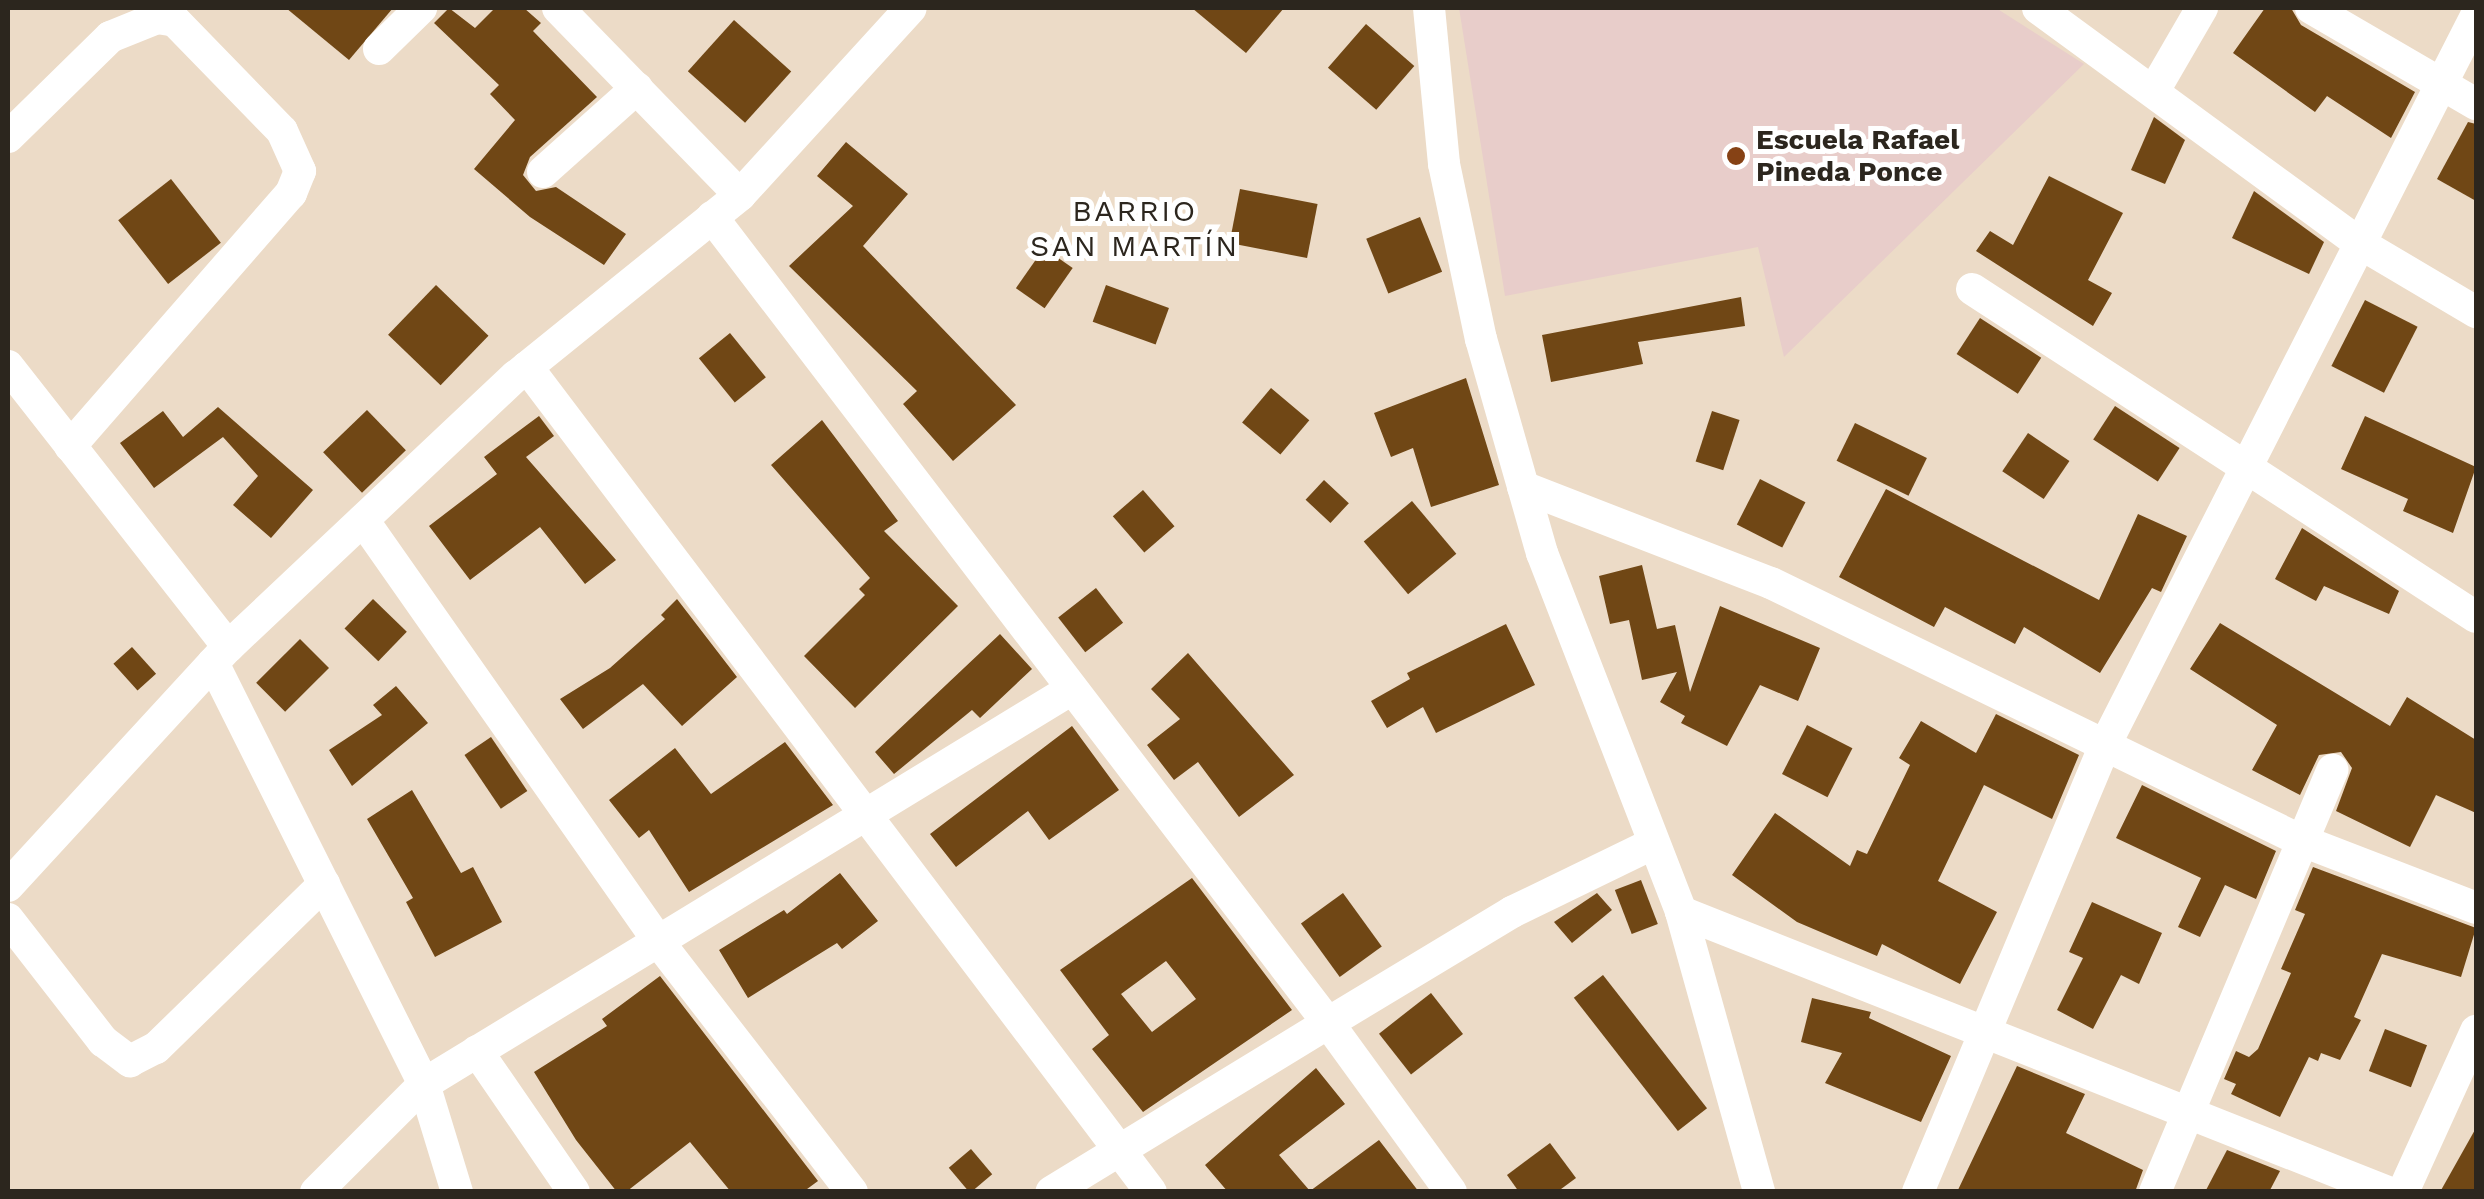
<!DOCTYPE html>
<meta charset="utf-8">
<style>
body{margin:0}
#map{position:relative;width:2484px;height:1199px;overflow:hidden;background:#ecdbc7;font-family:"Work Sans",sans-serif}
div>[style]{position:absolute}
.education>*{inset:0;background:#e8cdca}
.building>*{inset:0;background:#704715;transform-origin:0 0}
.minor>*{height:32px;margin:-16px;padding:0 16px;transform-origin:16px;border-radius:16px;background:#fff}
.dots>*{width:28px;height:28px;translate:-50% -50%;box-sizing:border-box;border:5px solid #fff;border-radius:50%}
span{translate:-50% -50%;white-space:nowrap;text-align:center;line-height:1.15;-webkit-text-stroke:10px #fff;paint-order:stroke}
.poi-label{font-size:28px;color:#2c261e;font-weight:700}
.left{translate:0 -50%;text-align:left}
.neighbourhood-label{font-size:30px;color:#2c261e;letter-spacing:2.5px}
.frame{position:absolute;inset:0;border:10px solid #2c261e;pointer-events:none}
</style>
<div id="map">
<div class="education">
<div style="clip-path:polygon(1459px 8px,1996px 8px,2084px 64px,1784px 357px,1758px 247px,1505px 296px)"></div>
</div>
<div class="building">
<div style="clip-path:polygon(286px 8px,393px 8px,349px 60px)"></div>
<div style="clip-path:polygon(449px 8px,475px 28px,495px 8px,524px 8px,541px 23px,533px 31px,597px 97px,530px 157px,523px 175px,536px 191px,556px 187px,626px 234px,604px 265px,530px 217px,474px 169px,515px 120px,490px 94px,499px 85px,434px 23px)"></div>
<div style="clip-path:polygon(1192px 8px,1284px 8px,1246px 53px)"></div>
<div style="clip-path:polygon(2265px 8px,2291px 8px,2301px 25px,2415px 92px,2391px 138px,2327px 96px,2315px 112px,2233px 53px)"></div>
<div style="left:734px;top:20px;width:77px;height:69px;rotate:42deg"></div>
<div style="left:1366px;top:24px;width:64px;height:58px;rotate:41deg"></div>
<div style="clip-path:polygon(2154px 117px,2185px 140px,2165px 184px,2131px 170px)"></div>
<div style="clip-path:polygon(2468px 122px,2476px 124px,2476px 201px,2437px 179px)"></div>
<div style="clip-path:polygon(846px 142px,908px 194px,863px 246px,1016px 405px,953px 461px,903px 404px,917px 391px,789px 266px,853px 206px,817px 176px)"></div>
<div style="clip-path:polygon(2049px 176px,2123px 213px,2088px 280px,2112px 293px,2093px 326px,1976px 251px,1990px 231px,2013px 245px)"></div>
<div style="left:171px;top:179px;width:81px;height:67px;rotate:52deg"></div>
<div style="left:1240px;top:189px;width:79px;height:55px;rotate:11deg"></div>
<div style="clip-path:polygon(2254px 191px,2324px 242px,2309px 274px,2232px 238px)"></div>
<div style="left:1420px;top:217px;width:59px;height:58px;rotate:68deg"></div>
<div style="left:1044px;top:248px;width:35px;height:49px;rotate:35deg"></div>
<div style="left:436px;top:285px;width:73px;height:69px;rotate:44deg"></div>
<div style="left:1106px;top:285px;width:67px;height:39px;rotate:20deg"></div>
<div style="clip-path:polygon(1741px 297px,1745px 326px,1638px 342px,1643px 364px,1551px 382px,1542px 335px)"></div>
<div style="left:2365px;top:300px;width:59px;height:74px;rotate:27deg"></div>
<div style="left:1980px;top:318px;width:73px;height:43px;rotate:33deg"></div>
<div style="left:730px;top:333px;width:57px;height:40px;rotate:51deg"></div>
<div style="clip-path:polygon(1466px 378px,1499px 485px,1431px 507px,1413px 448px,1391px 457px,1374px 413px)"></div>
<div style="left:1271px;top:388px;width:50px;height:45px;rotate:40deg"></div>
<div style="left:2115px;top:406px;width:77px;height:40px;rotate:33deg"></div>
<div style="clip-path:polygon(218px 407px,313px 490px,271px 538px,233px 505px,258px 476px,223px 437px,154px 488px,120px 443px,163px 411px,183px 437px)"></div>
<div style="left:367px;top:410px;width:56px;height:61px;rotate:46deg"></div>
<div style="left:1712px;top:411px;width:29px;height:53px;rotate:18deg"></div>
<div style="clip-path:polygon(539px 416px,554px 436px,526px 457px,616px 560px,585px 584px,540px 527px,470px 580px,429px 526px,497px 474px,484px 457px)"></div>
<div style="clip-path:polygon(2365px 416px,2476px 467px,2453px 533px,2403px 511px,2408px 499px,2341px 469px)"></div>
<div style="clip-path:polygon(822px 420px,898px 521px,884px 531px,958px 606px,855px 708px,804px 656px,865px 595px,859px 589px,870px 578px,771px 465px)"></div>
<div style="left:1855px;top:423px;width:80px;height:42px;rotate:26deg"></div>
<div style="left:2028px;top:433px;width:50px;height:46px;rotate:34deg"></div>
<div style="left:1760px;top:479px;width:51px;height:51px;rotate:27deg"></div>
<div style="left:1324px;top:480px;width:34px;height:27px;rotate:43deg"></div>
<div style="clip-path:polygon(1886px 489px,2099px 600px,2138px 514px,2187px 536px,2161px 592px,2152px 588px,2100px 673px,2024px 627px,2015px 644px,1945px 607px,1934px 627px,1839px 577px)"></div>
<div style="left:1143px;top:490px;width:48px;height:40px;rotate:49deg"></div>
<div style="left:1412px;top:501px;width:69px;height:63px;rotate:50deg"></div>
<div style="clip-path:polygon(2302px 528px,2399px 591px,2389px 614px,2324px 586px,2316px 601px,2275px 579px)"></div>
<div style="clip-path:polygon(1642px 565px,1657px 629px,1675px 625px,1690px 692px,1720px 606px,1820px 648px,1798px 701px,1760px 685px,1727px 746px,1681px 723px,1685px 716px,1660px 702px,1677px 672px,1642px 680px,1629px 620px,1610px 624px,1599px 576px)"></div>
<div style="left:1096px;top:588px;width:44px;height:48px;rotate:52deg"></div>
<div style="left:373px;top:599px;width:47px;height:41px;rotate:44deg"></div>
<div style="clip-path:polygon(677px 599px,737px 677px,682px 726px,643px 684px,583px 729px,560px 699px,610px 668px,665px 619px,661px 615px)"></div>
<div style="clip-path:polygon(2220px 623px,2390px 726px,2407px 697px,2476px 740px,2476px 813px,2436px 795px,2410px 847px,2336px 811px,2352px 768px,2341px 752px,2319px 755px,2300px 795px,2252px 770px,2277px 725px,2190px 669px)"></div>
<div style="clip-path:polygon(1506px 624px,1535px 685px,1436px 733px,1423px 707px,1387px 728px,1371px 701px,1410px 679px,1407px 673px)"></div>
<div style="clip-path:polygon(1000px 634px,1032px 669px,980px 718px,972px 710px,894px 774px,875px 752px)"></div>
<div style="left:300px;top:639px;width:41px;height:62px;rotate:45deg"></div>
<div style="left:132px;top:647px;width:36px;height:25px;rotate:48deg"></div>
<div style="clip-path:polygon(1188px 653px,1294px 775px,1239px 817px,1198px 762px,1174px 780px,1147px 745px,1180px 719px,1151px 689px)"></div>
<div style="clip-path:polygon(396px 686px,428px 723px,352px 786px,329px 750px,382px 715px,373px 705px)"></div>
<div style="clip-path:polygon(1996px 714px,2079px 755px,2052px 819px,1984px 785px,1938px 881px,1997px 912px,1960px 984px,1882px 944px,1877px 956px,1797px 922px,1732px 875px,1775px 813px,1850px 866px,1857px 850px,1867px 854px,1910px 765px,1899px 758px,1921px 721px,1976px 753px)"></div>
<div style="left:1807px;top:725px;width:51px;height:55px;rotate:27deg"></div>
<div style="clip-path:polygon(1072px 726px,1119px 790px,1049px 840px,1028px 811px,956px 867px,930px 834px)"></div>
<div style="left:491px;top:737px;width:65px;height:32px;rotate:56deg"></div>
<div style="clip-path:polygon(785px 742px,833px 805px,689px 892px,649px 830px,639px 838px,609px 800px,675px 748px,711px 794px)"></div>
<div style="clip-path:polygon(2142px 785px,2276px 851px,2256px 899px,2225px 885px,2200px 937px,2178px 927px,2201px 878px,2116px 838px)"></div>
<div style="clip-path:polygon(412px 790px,461px 873px,473px 867px,502px 922px,435px 957px,406px 902px,413px 898px,367px 819px)"></div>
<div style="clip-path:polygon(2313px 867px,2476px 928px,2461px 977px,2382px 954px,2354px 1017px,2361px 1020px,2340px 1060px,2321px 1053px,2318px 1061px,2309px 1057px,2280px 1117px,2231px 1094px,2236px 1084px,2224px 1079px,2236px 1051px,2249px 1057px,2258px 1049px,2291px 973px,2281px 969px,2305px 914px,2295px 910px)"></div>
<div style="clip-path:polygon(840px 873px,878px 921px,842px 949px,837px 943px,748px 998px,719px 950px,784px 910px,787px 914px)"></div>
<div style="clip-path:polygon(evenodd,1192px 878px,1292px 1010px,1143px 1112px,1092px 1049px,1109px 1035px,1060px 970px,1192px 878px,1166px 961px,1196px 999px,1152px 1032px,1121px 994px,1166px 961px)"></div>
<div style="left:1641px;top:880px;width:47px;height:28px;rotate:69deg"></div>
<div style="left:1343px;top:893px;width:66px;height:52px;rotate:54deg"></div>
<div style="clip-path:polygon(1597px 893px,1612px 910px,1572px 943px,1554px 922px)"></div>
<div style="clip-path:polygon(2092px 902px,2162px 933px,2139px 984px,2121px 975px,2093px 1029px,2057px 1010px,2083px 958px,2069px 952px)"></div>
<div style="left:1603px;top:975px;width:169px;height:37px;rotate:52deg"></div>
<div style="clip-path:polygon(660px 976px,818px 1181px,803px 1192px,731px 1192px,690px 1142px,626px 1192px,617px 1192px,576px 1140px,534px 1072px,607px 1026px,602px 1019px)"></div>
<div style="left:1431px;top:993px;width:52px;height:66px;rotate:52deg"></div>
<div style="clip-path:polygon(1812px 998px,1871px 1012px,1869px 1018px,1951px 1056px,1921px 1122px,1825px 1083px,1842px 1053px,1801px 1042px)"></div>
<div style="left:2385px;top:1029px;width:45px;height:45px;rotate:21deg"></div>
<div style="clip-path:polygon(2017px 1066px,2085px 1094px,2066px 1133px,2143px 1170px,2135px 1192px,1957px 1192px)"></div>
<div style="clip-path:polygon(1316px 1068px,1345px 1104px,1279px 1155px,1310px 1191px,1379px 1140px,1419px 1192px,1228px 1192px,1205px 1165px)"></div>
<div style="clip-path:polygon(2476px 1128px,2476px 1192px,2440px 1192px)"></div>
<div style="clip-path:polygon(1550px 1143px,1576px 1178px,1557px 1192px,1519px 1192px,1507px 1175px)"></div>
<div style="left:971px;top:1149px;width:33px;height:29px;rotate:50deg"></div>
<div style="clip-path:polygon(2227px 1150px,2280px 1171px,2269px 1192px,2205px 1192px)"></div>
</div>
<div class="minor">
<div style="left:558px;top:8px;width:261px;rotate:45.8deg"></div>
<div style="left:1429px;top:8px;width:157px;rotate:84.5deg"></div>
<div style="left:1444px;top:164px;width:179px;rotate:78.1deg"></div>
<div style="left:1481px;top:339px;width:223px;rotate:74.1deg"></div>
<div style="left:1542px;top:553px;width:385px;rotate:68.8deg"></div>
<div style="left:1681px;top:912px;width:291px;rotate:74.4deg"></div>
<div style="left:2038px;top:8px;width:400px;rotate:36.2deg"></div>
<div style="left:2361px;top:244px;width:134px;rotate:30.6deg"></div>
<div style="left:2311px;top:8px;width:191px;rotate:30.2deg"></div>
<div style="left:379px;top:49px;width:59px;rotate:-44.3deg"></div>
<div style="left:2155px;top:89px;width:94px;rotate:-59.9deg"></div>
<div style="left:8px;top:137px;width:143px;rotate:-44.4deg"></div>
<div style="left:110px;top:37px;width:51px;rotate:-22deg"></div>
<div style="left:157px;top:18px;width:18px;rotate:9deg"></div>
<div style="left:175px;top:21px;width:153px;rotate:45.8deg"></div>
<div style="left:282px;top:131px;width:44px;rotate:65.8deg"></div>
<div style="left:300px;top:171px;width:24px;rotate:112deg"></div>
<div style="left:291px;top:193px;width:336px;rotate:131.1deg"></div>
<div style="left:543px;top:172px;width:126px;rotate:-41.8deg"></div>
<div style="left:712px;top:217px;width:1014px;rotate:52.61deg"></div>
<div style="left:1328px;top:1023px;width:324px;rotate:148.6deg"></div>
<div style="left:1972px;top:289px;width:601px;rotate:33.06deg"></div>
<div style="left:8px;top:366px;width:357px;rotate:51.9deg"></div>
<div style="left:527px;top:367px;width:1034px;rotate:52.9deg"></div>
<div style="left:1523px;top:487px;width:266px;rotate:21.2deg"></div>
<div style="left:1771px;top:583px;width:588px;rotate:25.91deg"></div>
<div style="left:2300px;top:840px;width:189px;rotate:21.1deg"></div>
<div style="left:363px;top:520px;width:519px;rotate:54.96deg"></div>
<div style="left:661px;top:945px;width:312px;rotate:52.3deg"></div>
<div style="left:213px;top:663px;width:471px;rotate:63.4deg"></div>
<div style="left:424px;top:1084px;width:113px;rotate:73deg"></div>
<div style="left:8px;top:886px;width:325px;rotate:-47.4deg"></div>
<div style="left:228px;top:647px;width:395px;rotate:-43.3deg"></div>
<div style="left:516px;top:376px;width:288px;rotate:-38.9deg"></div>
<div style="left:740px;top:195px;width:253px;rotate:-47.6deg"></div>
<div style="left:1681px;top:912px;width:760px;rotate:21.61deg"></div>
<div style="left:8px;top:919px;width:155px;rotate:52.1deg"></div>
<div style="left:103px;top:1041px;width:34px;rotate:37deg"></div>
<div style="left:130px;top:1061px;width:29px;rotate:-27deg"></div>
<div style="left:156px;top:1048px;width:235px;rotate:-44.3deg"></div>
<div style="left:477px;top:1051px;width:171px;rotate:55.5deg"></div>
<div style="left:316px;top:1192px;width:153px;rotate:-45deg"></div>
<div style="left:424px;top:1084px;width:759px;rotate:-31.37deg"></div>
<div style="left:1451px;top:1192px;width:209px;rotate:-126deg"></div>
<div style="left:1328px;top:1023px;width:215px;rotate:-31.1deg"></div>
<div style="left:1512px;top:912px;width:156px;rotate:-25.9deg"></div>
<div style="left:1918px;top:1192px;width:485px;rotate:-67.3deg"></div>
<div style="left:2105px;top:745px;width:818px;rotate:-63.03deg"></div>
<div style="left:2155px;top:1192px;width:458px;rotate:-67.2deg"></div>
<div style="left:2403px;top:1192px;width:177px;rotate:-65.6deg"></div>
</div>
<div class="dots">
<div style="left:1736px;top:156px;background:#864215"></div>
</div>
<div class="poi-label">
<span class="left" style="left:1756px;top:156px">Escuela Rafael<br>Pineda Ponce</span>
</div>
<div class="neighbourhood-label">
<span style="left:1135px;top:228px">BARRIO<br>SAN MARTÍN</span>
</div>
<div class="frame"></div>
</div>
